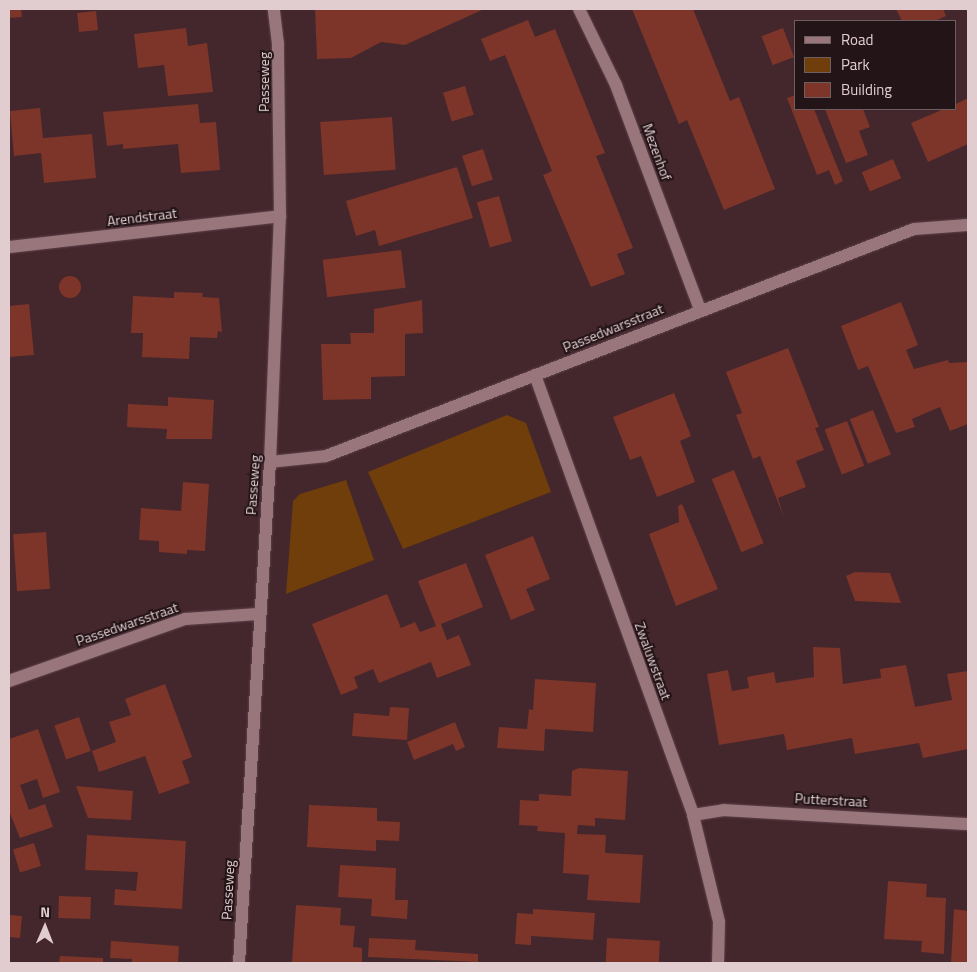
<!DOCTYPE html>
<style>
body{margin:0}
#map{position:relative;width:977px;height:972px;overflow:hidden;background:#44262d;font-family:"Titillium Web",sans-serif}
div>[style]{position:absolute}
.green>*{inset:0;background:#6f3e0a}
.building>*{inset:0;background:#7c3528;transform-origin:0 0}
.round{border-radius:50%}
.roads{filter:drop-shadow(0 0 1px #5d4349) drop-shadow(0 0 1px #5d4349)}
.minor>*{height:12px;margin:-6px;padding:0 6px;transform-origin:6px;border-radius:6px;background:#99757c}
span{translate:-50% -50%;white-space:nowrap;text-align:center;line-height:1.15;-webkit-text-stroke:4px #221417;paint-order:stroke}
.street-label{font-size:14px;color:#e1ccd0}
.frame{position:absolute;inset:0;border:10px solid #e1ccd0;pointer-events:none}
.legend{position:absolute;left:794px;top:20px;width:162px;height:90px;box-sizing:border-box;background:#221417;border:1px solid #6e5e61;margin:0;padding:6px 9px;list-style:none;font-size:15px;color:#e1ccd0}
.legend li{display:flex;align-items:center;gap:10px;height:25px}
.legend b{width:25px;border:1px solid #6e5e61}
.north{position:absolute;left:20px;top:902px;width:50px;height:50px;-webkit-text-stroke:4px #221417;paint-order:stroke;rotate:1deg;font-size:14px;font-weight:700;line-height:20px;text-align:center;color:#e1ccd0}
.north::after{content:'';display:block;margin:auto;width:18px;height:22px;background:#e1ccd0;clip-path:polygon(50% 0,100% 100%,50% 72%,0 100%)}
</style>
<div id="map">
<div class="green">
<div style="clip-path:polygon(507px 415px,526px 423px,551px 492px,403px 549px,368px 472px)"></div>
<div style="clip-path:polygon(346px 480px,374px 560px,286px 594px,293px 501px,300px 494px)"></div>
</div>
<div class="building">
<div style="clip-path:polygon(9px 9px,21px 9px,22px 17px,9px 18px)"></div>
<div style="clip-path:polygon(315px 9px,484px 9px,405px 45px,381px 42px,351px 58px,317px 59px)"></div>
<div style="clip-path:polygon(632px 9px,693px 9px,730px 101px,739px 97px,775px 189px,724px 210px,687px 120px,679px 124px)"></div>
<div style="clip-path:polygon(896px 9px,943px 9px,946px 16px,935px 21px,902px 21px)"></div>
<div style="left:96px;top:11px;width:19px;height:19px;rotate:84deg"></div>
<div style="clip-path:polygon(528px 20px,535px 37px,555px 29px,605px 153px,596px 156px,633px 248px,617px 254px,625px 274px,591px 287px,543px 175px,552px 171px,505px 55px,490px 61px,481px 39px)"></div>
<div style="clip-path:polygon(186px 28px,188px 46px,207px 43px,213px 92px,168px 96px,164px 65px,138px 68px,134px 34px)"></div>
<div style="left:783px;top:28px;width:31px;height:23px;rotate:69deg"></div>
<div style="left:465px;top:86px;width:30px;height:23px;rotate:73deg"></div>
<div style="clip-path:polygon(796px 95px,796px 109px,814px 109px,843px 181px,835px 185px,829px 170px,817px 175px,787px 98px)"></div>
<div style="clip-path:polygon(968px 98px,968px 144px,928px 162px,911px 123px,944px 109px,956px 109px,956px 104px)"></div>
<div style="clip-path:polygon(198px 104px,200px 123px,216px 122px,220px 170px,181px 173px,178px 144px,123px 149px,123px 144px,107px 146px,103px 112px)"></div>
<div style="clip-path:polygon(40px 108px,43px 138px,92px 134px,96px 178px,44px 183px,41px 153px,14px 156px,10px 111px)"></div>
<div style="clip-path:polygon(825px 109px,863px 109px,870px 127px,859px 131px,868px 155px,846px 163px)"></div>
<div style="left:392px;top:117px;width:53px;height:72px;rotate:86deg"></div>
<div style="left:483px;top:149px;width:32px;height:22px;rotate:72deg"></div>
<div style="left:893px;top:159px;width:21px;height:34px;rotate:67deg"></div>
<div style="clip-path:polygon(457px 167px,473px 218px,379px 246px,375px 230px,356px 236px,346px 201px)"></div>
<div style="left:499px;top:196px;width:47px;height:23px;rotate:74deg"></div>
<div style="left:401px;top:250px;width:38px;height:79px;rotate:83deg"></div>
<div class="round" style="left:59px;top:276px;width:22px;height:22px"></div>
<div style="clip-path:polygon(174px 292px,203px 293px,202px 297px,219px 298px,222px 332px,218px 331px,217px 338px,190px 337px,189px 359px,142px 357px,143px 333px,131px 333px,133px 296px,174px 298px)"></div>
<div style="clip-path:polygon(422px 300px,423px 333px,405px 334px,405px 376px,371px 377px,371px 399px,323px 400px,321px 344px,351px 344px,350px 333px,374px 333px,374px 309px)"></div>
<div style="clip-path:polygon(901px 302px,918px 345px,906px 350px,914px 369px,948px 360px,949px 363px,968px 362px,968px 424px,950px 431px,940px 407px,912px 419px,915px 427px,896px 433px,868px 366px,858px 370px,841px 326px)"></div>
<div style="clip-path:polygon(29px 304px,34px 355px,9px 357px,9px 306px)"></div>
<div style="clip-path:polygon(788px 348px,819px 427px,815px 428px,824px 450px,796px 461px,806px 487px,778px 498px,784px 518px,760px 456px,753px 459px,736px 415px,742px 413px,726px 372px)"></div>
<div style="clip-path:polygon(674px 393px,691px 436px,680px 441px,695px 482px,657px 497px,641px 456px,630px 460px,613px 417px)"></div>
<div style="clip-path:polygon(168px 397px,214px 400px,212px 439px,166px 439px,167px 429px,127px 427px,128px 404px,168px 406px)"></div>
<div style="left:873px;top:410px;width:48px;height:25px;rotate:68deg"></div>
<div style="left:847px;top:421px;width:48px;height:24px;rotate:69deg"></div>
<div style="left:734px;top:470px;width:79px;height:24px;rotate:68deg"></div>
<div style="clip-path:polygon(183px 482px,209px 484px,205px 551px,187px 550px,187px 554px,159px 552px,159px 541px,139px 540px,141px 508px,181px 511px)"></div>
<div style="clip-path:polygon(682px 504px,718px 589px,676px 606px,649px 534px,679px 522px,678px 506px)"></div>
<div style="left:46px;top:532px;width:57px;height:33px;rotate:86deg"></div>
<div style="clip-path:polygon(533px 536px,550px 579px,526px 589px,535px 610px,511px 620px,485px 555px)"></div>
<div style="clip-path:polygon(466px 563px,483px 607px,441px 624px,447px 640px,459px 635px,471px 665px,437px 678px,431px 662px,379px 683px,373px 669px,354px 677px,358px 688px,341px 695px,312px 624px,387px 594px,401px 628px,415px 622px,420px 632px,436px 626px,418px 581px)"></div>
<div style="clip-path:polygon(855px 572px,890px 573px,901px 603px,855px 601px,846px 576px)"></div>
<div style="clip-path:polygon(813px 647px,840px 648px,843px 684px,881px 678px,880px 669px,906px 665px,915px 707px,952px 700px,947px 674px,968px 671px,968px 749px,923px 758px,919px 743px,855px 754px,852px 738px,787px 750px,784px 734px,719px 745px,707px 674px,728px 670px,732px 691px,749px 688px,747px 677px,774px 672px,776px 683px,814px 677px)"></div>
<div style="clip-path:polygon(535px 679px,596px 683px,593px 732px,545px 729px,544px 751px,497px 748px,499px 727px,527px 729px,529px 709px,533px 710px)"></div>
<div style="clip-path:polygon(165px 684px,192px 757px,182px 761px,190px 783px,159px 794px,145px 756px,99px 772px,92px 751px,116px 742px,109px 722px,131px 715px,125px 699px)"></div>
<div style="clip-path:polygon(390px 707px,409px 708px,407px 740px,352px 736px,354px 713px,389px 716px)"></div>
<div style="left:79px;top:717px;width:36px;height:26px;rotate:71deg"></div>
<div style="clip-path:polygon(455px 722px,465px 747px,456px 751px,453px 744px,414px 760px,407px 742px)"></div>
<div style="clip-path:polygon(38px 729px,60px 792px,43px 798px,37px 779px,20px 785px,29px 810px,45px 804px,53px 827px,20px 838px,9px 811px,9px 739px)"></div>
<div style="clip-path:polygon(579px 768px,628px 771px,625px 820px,595px 818px,595px 826px,578px 825px,577px 834px,606px 835px,605px 853px,643px 855px,640px 903px,587px 900px,589px 875px,563px 873px,565px 833px,537px 831px,538px 826px,519px 825px,520px 800px,539px 801px,539px 794px,571px 796px,572px 771px)"></div>
<div style="clip-path:polygon(76px 786px,133px 791px,131px 820px,88px 818px)"></div>
<div style="clip-path:polygon(309px 805px,377px 808px,377px 821px,400px 822px,399px 841px,376px 840px,376px 851px,307px 847px)"></div>
<div style="clip-path:polygon(87px 835px,186px 841px,182px 909px,114px 905px,115px 889px,136px 891px,138px 872px,85px 870px)"></div>
<div style="left:34px;top:843px;width:24px;height:22px;rotate:73deg"></div>
<div style="clip-path:polygon(340px 865px,396px 868px,395px 900px,408px 900px,407px 919px,371px 916px,372px 899px,338px 897px)"></div>
<div style="clip-path:polygon(888px 881px,927px 884px,926px 897px,946px 898px,944px 954px,921px 952px,922px 941px,884px 939px)"></div>
<div style="left:59px;top:896px;width:32px;height:22px;rotate:2deg"></div>
<div style="clip-path:polygon(296px 905px,341px 908px,340px 925px,355px 926px,353px 947px,362px 948px,362px 963px,292px 963px)"></div>
<div style="clip-path:polygon(533px 909px,595px 913px,593px 940px,531px 936px,531px 945px,515px 944px,517px 913px,533px 914px)"></div>
<div style="clip-path:polygon(954px 909px,968px 911px,968px 963px,951px 963px)"></div>
<div style="clip-path:polygon(9px 915px,22px 916px,20px 938px,9px 937px)"></div>
<div style="clip-path:polygon(369px 938px,416px 940px,415px 950px,478px 954px,478px 962px,368px 957px)"></div>
<div style="left:607px;top:938px;width:53px;height:25px;rotate:3deg"></div>
<div style="clip-path:polygon(111px 941px,179px 946px,178px 963px,132px 963px,132px 959px,110px 958px)"></div>
<div style="clip-path:polygon(60px 956px,103px 958px,103px 963px,59px 963px)"></div>
</div>
<div class="roads">
<div class="minor">
<div style="left:579px;top:9px;width:85px;rotate:64deg"></div>
<div style="left:616px;top:85px;width:240px;rotate:69.5deg"></div>
<div style="left:9px;top:247px;width:273px;rotate:-6.5deg"></div>
<div style="left:535px;top:375px;width:468px;rotate:70.2deg"></div>
<div style="left:693px;top:815px;width:110px;rotate:76.3deg"></div>
<div style="left:719px;top:922px;width:41px;rotate:91.4deg"></div>
<div style="left:270px;top:462px;width:56px;rotate:-6.1deg"></div>
<div style="left:326px;top:456px;width:630px;rotate:-21.11deg"></div>
<div style="left:914px;top:229px;width:54px;rotate:-4.2deg"></div>
<div style="left:9px;top:681px;width:187px;rotate:-19.4deg"></div>
<div style="left:185px;top:619px;width:73px;rotate:-3.9deg"></div>
<div style="left:693px;top:815px;width:31px;rotate:-9deg"></div>
<div style="left:724px;top:810px;width:244px;rotate:3.3deg"></div>
<div style="left:239px;top:963px;width:502px;rotate:-86.46deg"></div>
<div style="left:270px;top:462px;width:246px;rotate:-87.7deg"></div>
<div style="left:280px;top:216px;width:172px;rotate:-90.7deg"></div>
<div style="left:278px;top:44px;width:35px;rotate:-97deg"></div>
</div>
</div>
<div class="street-label">
<span style="left:264px;top:82px;rotate:-90deg">Passeweg</span>
<span style="left:657px;top:152px;rotate:70deg">Mezenhof</span>
<span style="left:142px;top:217px;rotate:-7deg">Arendstraat</span>
<span style="left:613px;top:328px;rotate:-22deg">Passedwarsstraat</span>
<span style="left:253px;top:485px;rotate:-86deg">Passeweg</span>
<span style="left:127px;top:624px;rotate:-19deg">Passedwarsstraat</span>
<span style="left:653px;top:661px;rotate:70deg">Zwaluwstraat</span>
<span style="left:831px;top:800px;rotate:3deg">Putterstraat</span>
<span style="left:228px;top:890px;rotate:-87deg">Passeweg</span>
</div>
<div class="frame"></div>
<ul class="legend">
<li><b style="height:6px;background:#99757c"></b>Road</li>
<li><b style="height:14px;background:#6f3e0a"></b>Park</li>
<li><b style="height:14px;background:#7c3528"></b>Building</li>
</ul>
<div class="north">N</div>
</div>
